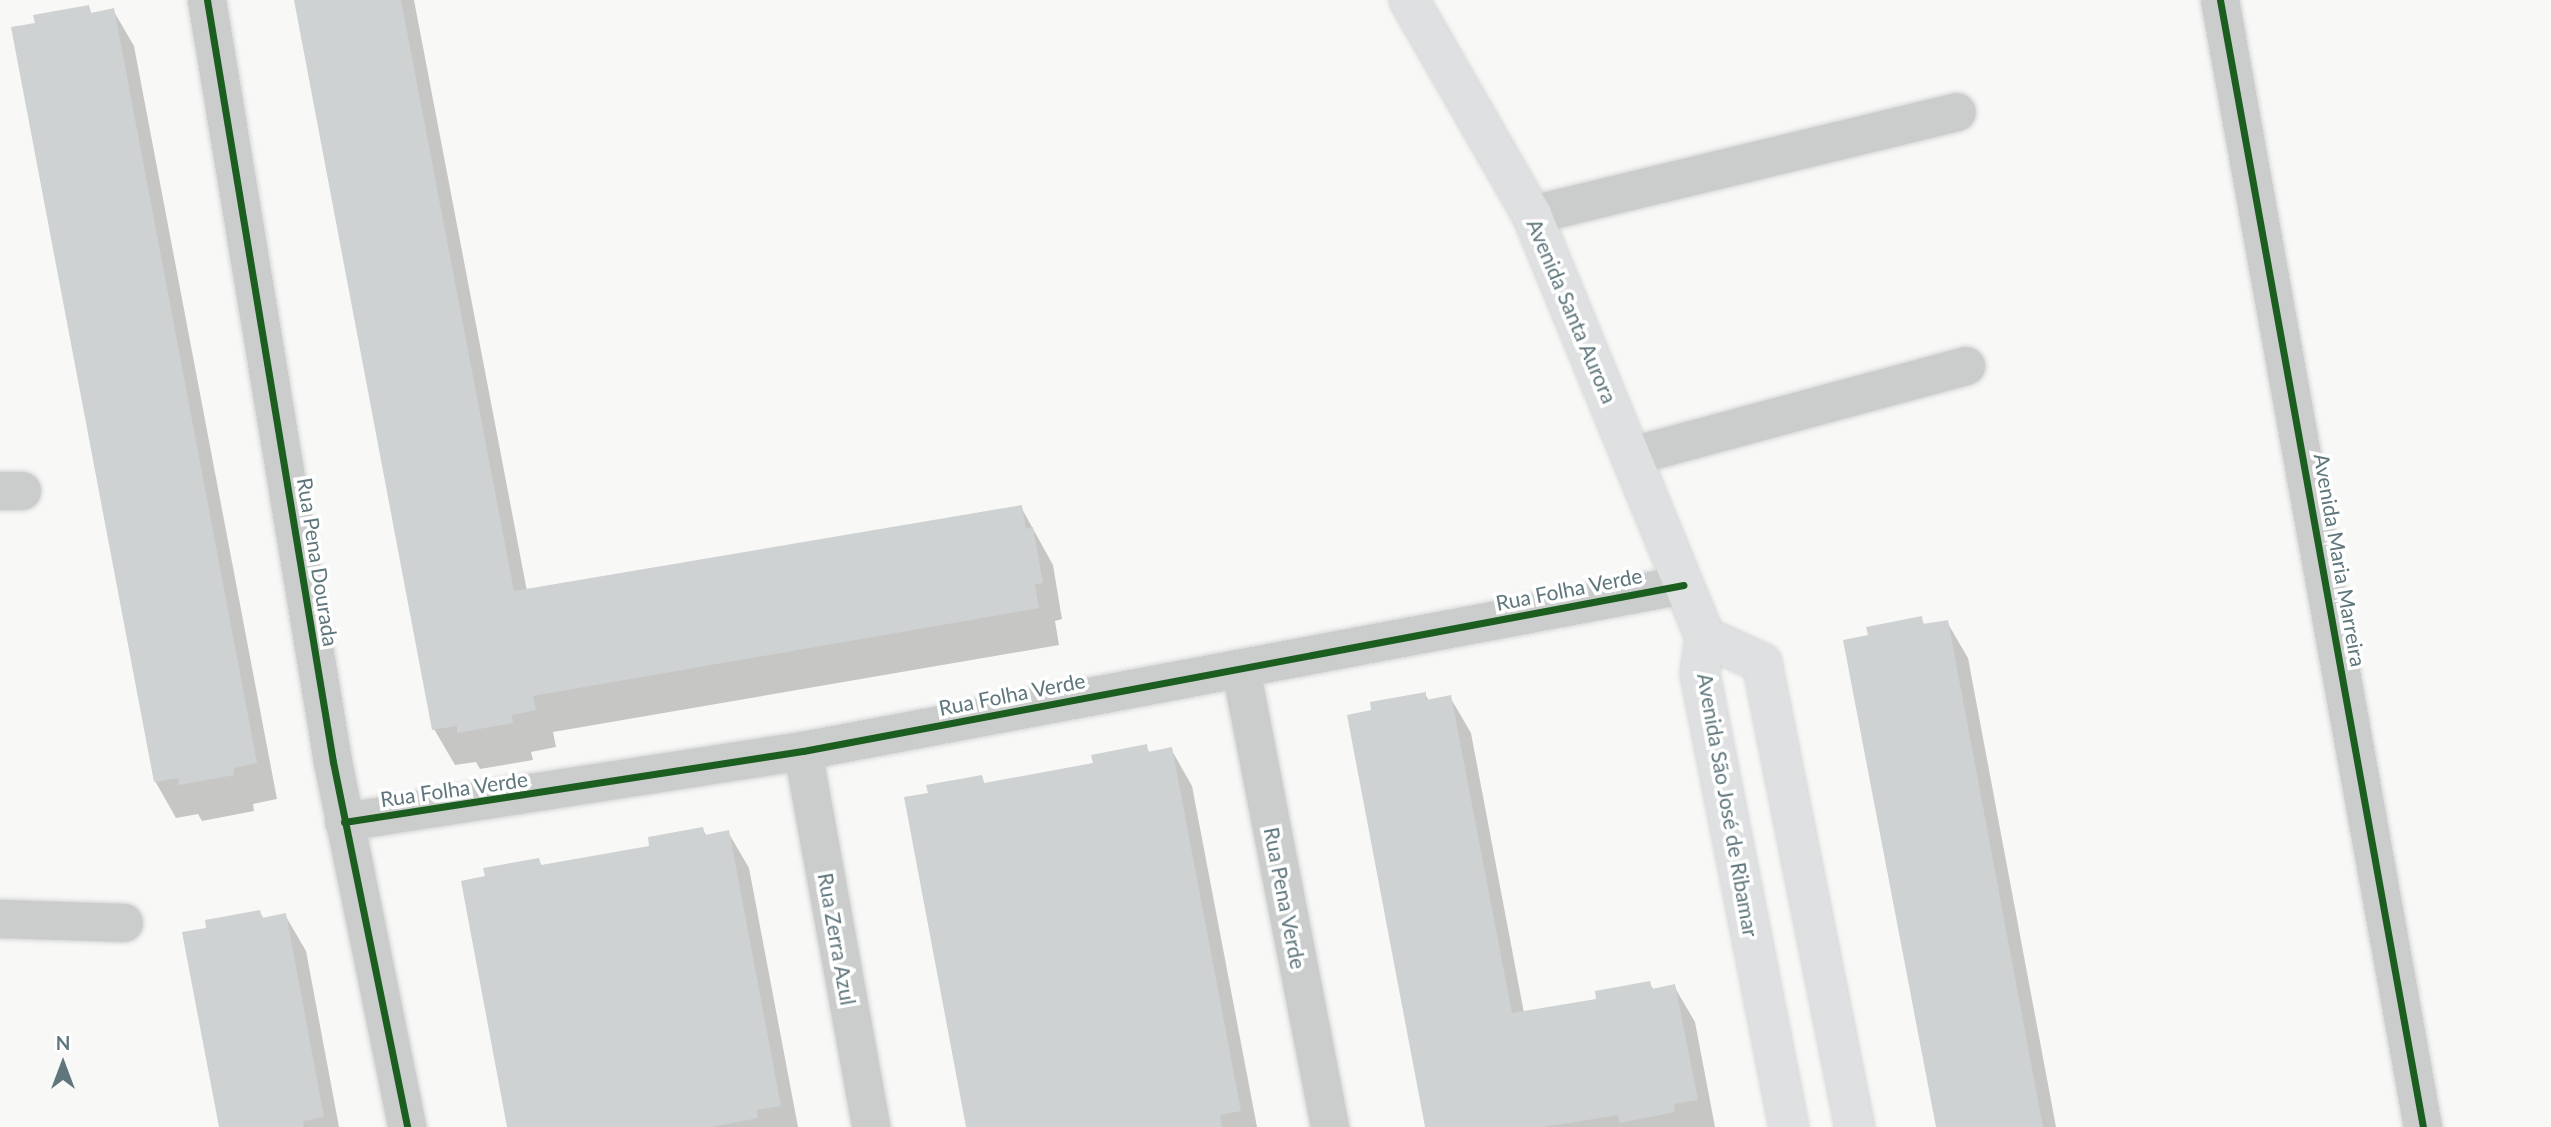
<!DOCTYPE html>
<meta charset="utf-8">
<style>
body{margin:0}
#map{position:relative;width:2551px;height:1127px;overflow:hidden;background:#f8f8f7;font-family:Lato,sans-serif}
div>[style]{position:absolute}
.shadow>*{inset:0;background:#0003}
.building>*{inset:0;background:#cfd2d2}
.roads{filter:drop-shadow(0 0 2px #d4d5d5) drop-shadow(0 0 2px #d4d5d5)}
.street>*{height:38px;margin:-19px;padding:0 19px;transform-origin:19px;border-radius:19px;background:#cbcdcd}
.secondary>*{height:38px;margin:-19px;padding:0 19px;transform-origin:19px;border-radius:19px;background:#dfe0e1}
.cycleway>*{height:7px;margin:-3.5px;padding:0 3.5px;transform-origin:3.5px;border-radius:3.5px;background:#1b5e20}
span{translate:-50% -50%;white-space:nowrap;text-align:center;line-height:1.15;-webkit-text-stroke:7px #fff;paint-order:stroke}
.street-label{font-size:21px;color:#5e767c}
.north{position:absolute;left:28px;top:1029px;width:70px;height:70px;-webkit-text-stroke:5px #fff;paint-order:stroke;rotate:0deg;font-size:19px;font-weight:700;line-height:28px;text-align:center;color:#5e767c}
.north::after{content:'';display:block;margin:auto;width:24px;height:32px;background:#5e767c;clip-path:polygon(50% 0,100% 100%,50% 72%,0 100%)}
</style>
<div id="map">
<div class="shadow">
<div style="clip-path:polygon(296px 0,414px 0,527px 591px,1021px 507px,1053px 565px,1062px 619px,1055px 621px,1059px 645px,553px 732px,556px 747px,531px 752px,533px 760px,480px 769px,476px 762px,455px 765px,434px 729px)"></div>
<div style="clip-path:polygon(88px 7px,92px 14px,113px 10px,134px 46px,277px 799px,253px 804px,254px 811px,202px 821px,198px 814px,176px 818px,155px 781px,37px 25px)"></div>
<div style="clip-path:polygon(1921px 618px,1925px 626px,1947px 622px,1968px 658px,2056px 1127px,1938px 1127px,1870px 636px)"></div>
<div style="clip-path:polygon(1425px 694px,1429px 701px,1450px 697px,1471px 733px,1524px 1013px,1598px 1001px,1649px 983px,1654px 990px,1674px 986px,1695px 1022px,1715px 1127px,1427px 1127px,1373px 712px)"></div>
<div style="clip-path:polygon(1146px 746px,1150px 754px,1171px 749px,1192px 786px,1257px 1127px,968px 1127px,930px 795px,981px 777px,985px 784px,1095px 764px)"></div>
<div style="clip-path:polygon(702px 829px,707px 836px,728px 832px,749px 868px,798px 1127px,509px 1127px,538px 860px,542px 866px,651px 847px)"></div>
<div style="clip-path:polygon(259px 912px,264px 919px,285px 915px,306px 951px,339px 1127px,221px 1127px,208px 930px)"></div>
</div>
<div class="building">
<div style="clip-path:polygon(294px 0,401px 0,514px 591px,1022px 505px,1026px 529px,1033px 527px,1043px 583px,1035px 584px,1039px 608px,533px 696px,536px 710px,512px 715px,513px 723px,457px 733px,457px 726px,432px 730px)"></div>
<div style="clip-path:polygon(89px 5px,91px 13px,114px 8px,257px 763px,234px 768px,234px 775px,179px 785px,178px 778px,154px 782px,11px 27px,35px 23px,33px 15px)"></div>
<div style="clip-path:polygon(1922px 616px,1923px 624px,1948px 620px,2043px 1127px,1936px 1127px,1843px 640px,1868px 635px,1866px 627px)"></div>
<div style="clip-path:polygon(1426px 692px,1426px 700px,1451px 695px,1512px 1013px,1596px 999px,1595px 991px,1650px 981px,1652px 989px,1675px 984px,1698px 1100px,1674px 1104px,1675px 1112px,1620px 1123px,1618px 1115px,1544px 1127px,1425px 1127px,1347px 715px,1371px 710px,1370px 702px)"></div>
<div style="clip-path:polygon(1147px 744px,1148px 752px,1172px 747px,1241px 1111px,1220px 1115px,1222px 1127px,966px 1127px,904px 797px,928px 793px,926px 785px,982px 775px,984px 783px,1093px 763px,1091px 755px)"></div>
<div style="clip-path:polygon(703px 827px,705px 835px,729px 830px,781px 1106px,757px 1110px,758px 1118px,711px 1127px,507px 1127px,461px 881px,485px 876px,483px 868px,539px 858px,541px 865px,649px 846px,648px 837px)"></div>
<div style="clip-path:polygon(260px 910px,262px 918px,286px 913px,324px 1117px,303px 1121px,304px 1127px,219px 1127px,182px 932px,206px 928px,205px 920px)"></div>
</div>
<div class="roads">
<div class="street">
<div style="left:207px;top:0;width:772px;rotate:80.61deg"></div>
<div style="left:333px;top:762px;width:372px;rotate:78.5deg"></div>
<div style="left:2220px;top:0;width:1145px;rotate:79.79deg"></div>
<div style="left:1532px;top:215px;width:437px;rotate:-13.6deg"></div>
<div style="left:1633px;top:456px;width:345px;rotate:-15.1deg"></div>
<div style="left:0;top:491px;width:22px"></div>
<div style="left:1241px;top:669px;width:467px;rotate:79deg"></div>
<div style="left:803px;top:751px;width:382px;rotate:79.7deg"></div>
<div style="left:344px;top:822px;width:464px;rotate:-8.8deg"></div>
<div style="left:803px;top:751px;width:896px;rotate:-10.68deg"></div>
<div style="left:0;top:919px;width:124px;rotate:1.8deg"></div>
</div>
<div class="secondary">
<div style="left:1409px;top:0;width:248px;rotate:60.2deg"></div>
<div style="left:1532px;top:215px;width:456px;rotate:67.7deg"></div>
<div style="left:1705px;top:637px;width:63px;rotate:24.5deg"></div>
<div style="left:1762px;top:663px;width:473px;rotate:78.7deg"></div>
<div style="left:1705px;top:637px;width:37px;rotate:98deg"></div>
<div style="left:1700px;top:674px;width:462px;rotate:78.9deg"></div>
</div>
</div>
<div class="cycleway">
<div style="left:207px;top:0;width:772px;rotate:80.61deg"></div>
<div style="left:333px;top:762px;width:372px;rotate:78.5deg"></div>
<div style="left:2220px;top:0;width:1145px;rotate:79.79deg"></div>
<div style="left:344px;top:822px;width:464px;rotate:-8.8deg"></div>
<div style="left:803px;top:751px;width:896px;rotate:-10.68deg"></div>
</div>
<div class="street-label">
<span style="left:1572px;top:311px;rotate:67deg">Avenida Santa Aurora</span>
<span style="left:2340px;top:560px;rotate:80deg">Avenida Maria Marreira</span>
<span style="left:318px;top:562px;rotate:81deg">Rua Pena Dourada</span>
<span style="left:1569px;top:589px;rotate:-11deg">Rua Folha Verde</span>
<span style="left:1012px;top:694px;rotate:-11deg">Rua Folha Verde</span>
<span style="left:454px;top:789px;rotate:-8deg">Rua Folha Verde</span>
<span style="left:1728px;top:805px;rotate:80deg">Avenida São José de Ribamar</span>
<span style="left:1285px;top:898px;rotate:79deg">Rua Pena Verde</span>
<span style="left:837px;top:939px;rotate:80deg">Rua Zerra Azul</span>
</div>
<div class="north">N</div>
</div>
